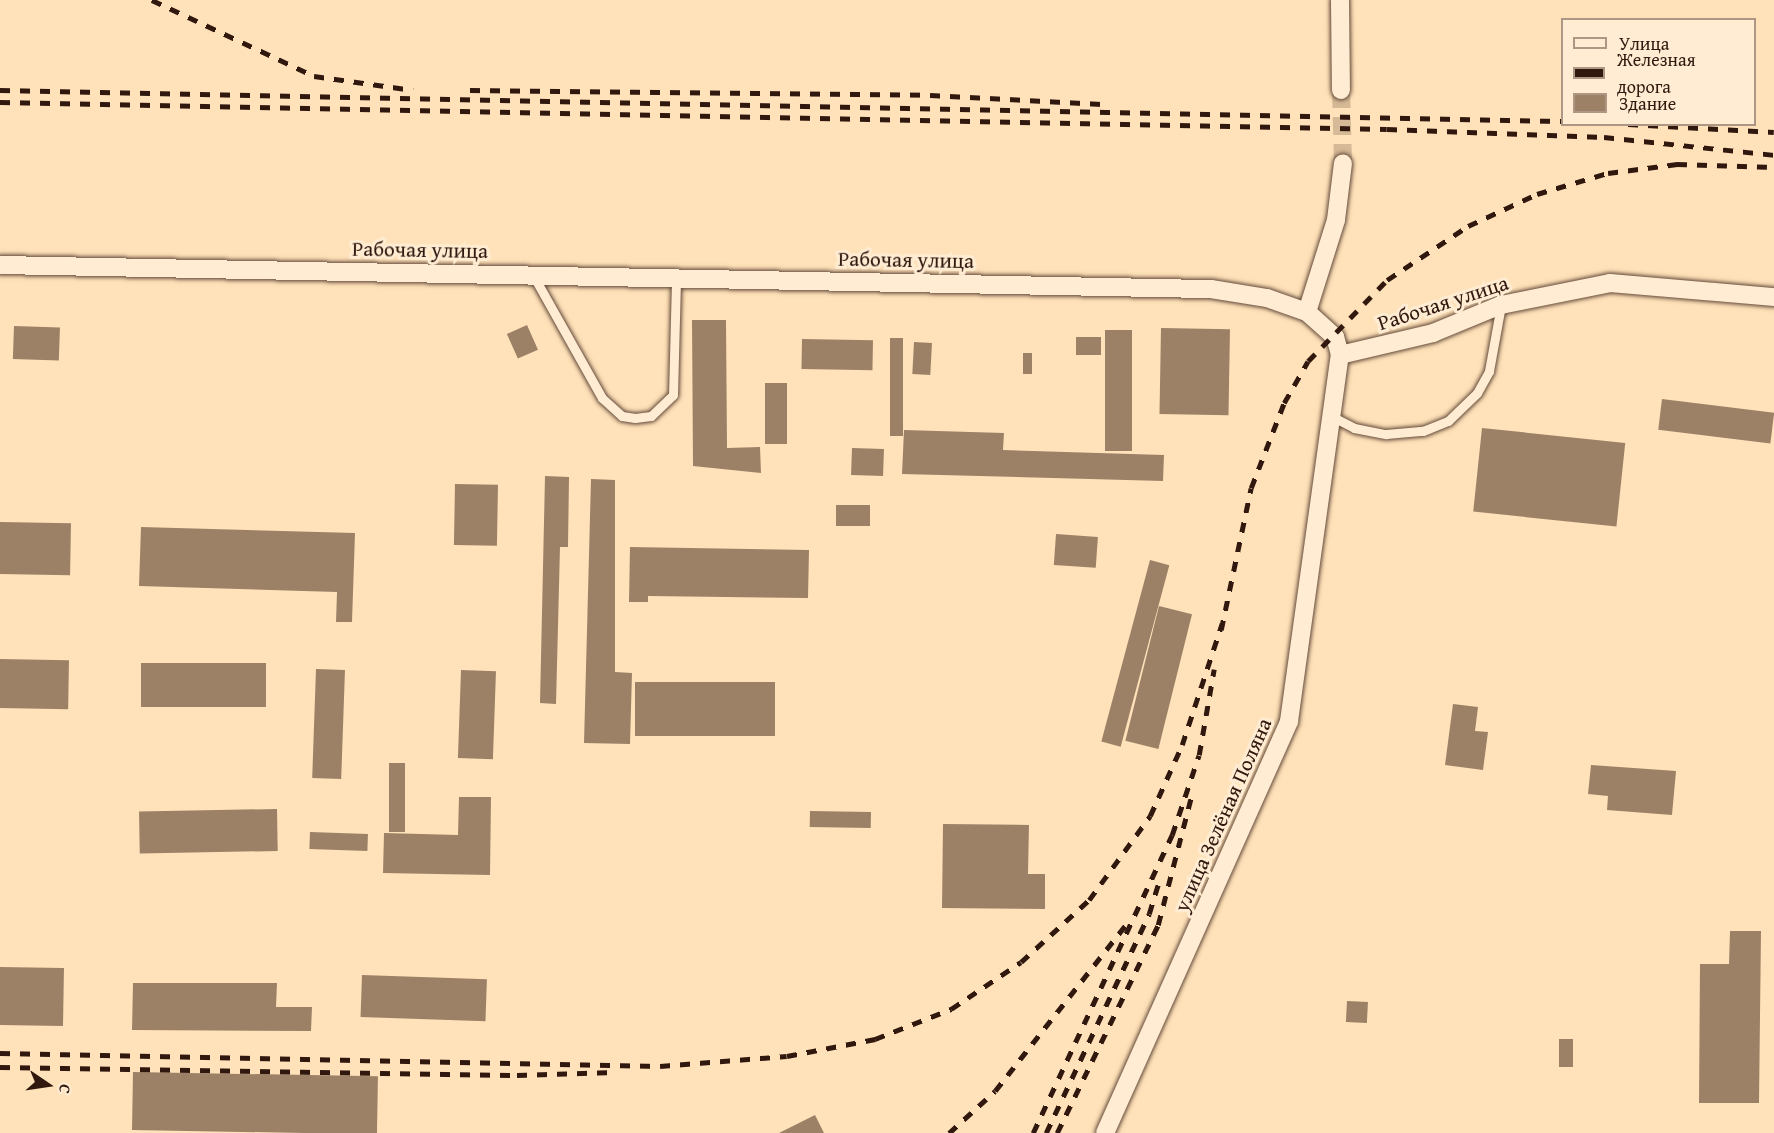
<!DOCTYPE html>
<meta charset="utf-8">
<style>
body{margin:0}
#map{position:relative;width:1774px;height:1133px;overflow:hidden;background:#ffe2b9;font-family:"Gentium Book Plus",serif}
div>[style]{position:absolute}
.building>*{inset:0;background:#9c8167;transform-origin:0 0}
.street-tunnel>*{height:18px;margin-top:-9px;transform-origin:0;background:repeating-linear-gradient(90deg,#d6ba97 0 18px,transparent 0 27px)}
.roads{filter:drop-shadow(0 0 2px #644a3a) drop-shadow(0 0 2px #644a3a)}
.lane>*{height:9px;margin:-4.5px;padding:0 4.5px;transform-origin:4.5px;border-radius:4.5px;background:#ffecd2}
.street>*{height:18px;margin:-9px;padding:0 9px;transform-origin:9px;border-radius:9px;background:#ffecd2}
.rail>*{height:4.5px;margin-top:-2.25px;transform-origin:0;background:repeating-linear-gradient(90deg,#31180f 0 10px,transparent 0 20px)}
span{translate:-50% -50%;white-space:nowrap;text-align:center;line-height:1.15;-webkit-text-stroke:6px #ffecd2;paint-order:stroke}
.street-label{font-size:21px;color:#31180f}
.legend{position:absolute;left:1561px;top:18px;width:195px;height:108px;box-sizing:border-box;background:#ffecd2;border:2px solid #ad9784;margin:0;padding:8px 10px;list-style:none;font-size:18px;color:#31180f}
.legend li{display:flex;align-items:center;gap:12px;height:30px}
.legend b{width:30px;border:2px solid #ad9784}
.north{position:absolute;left:18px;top:1055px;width:60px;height:60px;-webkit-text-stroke:4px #ffecd2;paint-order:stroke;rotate:103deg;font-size:16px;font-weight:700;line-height:24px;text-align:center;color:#31180f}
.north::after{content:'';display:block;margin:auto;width:21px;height:27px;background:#31180f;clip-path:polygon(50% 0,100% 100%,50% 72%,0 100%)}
</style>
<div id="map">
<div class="building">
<div style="clip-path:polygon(692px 320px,726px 320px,727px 448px,760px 447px,761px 473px,693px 466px)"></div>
<div style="left:527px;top:325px;width:27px;height:22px;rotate:66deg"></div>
<div style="left:14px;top:326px;width:46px;height:33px;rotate:2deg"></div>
<div style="left:1161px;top:328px;width:69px;height:86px;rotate:1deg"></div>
<div style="left:1105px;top:330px;width:27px;height:121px"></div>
<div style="left:1076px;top:337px;width:25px;height:18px"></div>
<div style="left:890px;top:338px;width:13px;height:98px"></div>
<div style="left:802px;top:339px;width:71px;height:30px;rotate:1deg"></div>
<div style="left:914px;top:342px;width:18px;height:32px;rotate:3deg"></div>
<div style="left:1023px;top:353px;width:9px;height:21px"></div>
<div style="left:765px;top:383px;width:22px;height:61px"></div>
<div style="left:1662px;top:399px;width:113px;height:31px;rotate:7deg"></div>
<div style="left:1482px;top:428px;width:144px;height:84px;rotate:6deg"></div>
<div style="clip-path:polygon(904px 430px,1004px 433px,1003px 450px,1164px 455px,1163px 481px,902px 474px)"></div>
<div style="left:852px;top:448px;width:32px;height:27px;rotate:2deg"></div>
<div style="clip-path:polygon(545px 476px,569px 477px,568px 547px,560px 547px,556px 704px,540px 703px)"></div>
<div style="clip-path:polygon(591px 479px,615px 480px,615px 672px,632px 673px,630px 744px,584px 743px)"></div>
<div style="left:455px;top:484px;width:43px;height:61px;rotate:1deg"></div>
<div style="left:870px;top:505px;width:21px;height:34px;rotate:90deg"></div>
<div style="left:0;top:522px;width:71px;height:52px;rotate:1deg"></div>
<div style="clip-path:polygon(141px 527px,355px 533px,352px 622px,336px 622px,337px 592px,139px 586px)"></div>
<div style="left:1056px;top:534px;width:42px;height:31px;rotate:4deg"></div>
<div style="clip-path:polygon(630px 547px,809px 550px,808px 598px,648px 596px,648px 602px,629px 602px)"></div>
<div style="left:1150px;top:560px;width:20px;height:188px;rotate:15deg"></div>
<div style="left:1159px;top:606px;width:34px;height:139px;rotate:14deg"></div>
<div style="left:0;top:659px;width:69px;height:49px;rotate:1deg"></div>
<div style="left:141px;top:663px;width:125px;height:44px"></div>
<div style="left:316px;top:669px;width:29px;height:109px;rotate:2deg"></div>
<div style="left:461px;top:670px;width:35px;height:88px;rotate:2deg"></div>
<div style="left:635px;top:682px;width:140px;height:54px"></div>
<div style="clip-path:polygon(1453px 704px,1478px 707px,1475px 731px,1488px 732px,1483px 770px,1445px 765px)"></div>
<div style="left:389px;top:763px;width:16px;height:69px"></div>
<div style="clip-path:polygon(1591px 765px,1676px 771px,1672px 815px,1607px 810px,1608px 796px,1588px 794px)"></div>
<div style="clip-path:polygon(459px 797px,491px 797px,490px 875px,383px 873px,384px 833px,458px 835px)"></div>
<div style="left:277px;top:809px;width:42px;height:138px;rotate:89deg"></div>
<div style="left:810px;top:811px;width:61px;height:16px;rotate:1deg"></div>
<div style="clip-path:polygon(943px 824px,1029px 825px,1028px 874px,1045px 874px,1045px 909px,942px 908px)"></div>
<div style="left:310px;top:832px;width:58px;height:17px;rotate:2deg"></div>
<div style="clip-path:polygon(1730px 931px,1761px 931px,1759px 1103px,1699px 1103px,1700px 964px,1729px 964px)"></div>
<div style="left:0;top:967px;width:64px;height:58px;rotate:1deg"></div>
<div style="left:362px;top:975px;width:125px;height:42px;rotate:2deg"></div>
<div style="clip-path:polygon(133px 983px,277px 983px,276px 1007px,312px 1007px,311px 1031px,132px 1030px)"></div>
<div style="left:1347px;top:1001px;width:21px;height:21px;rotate:3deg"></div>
<div style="left:1559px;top:1039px;width:14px;height:28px"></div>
<div style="left:133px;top:1072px;width:245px;height:58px;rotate:1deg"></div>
<div style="clip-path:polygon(815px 1115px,824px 1133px,779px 1133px)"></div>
</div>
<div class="street-tunnel">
<div style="left:1341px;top:90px;width:73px;rotate:88.4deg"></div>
</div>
<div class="roads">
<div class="lane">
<div style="left:533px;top:275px;width:141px;rotate:60.7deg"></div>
<div style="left:602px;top:398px;width:27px;rotate:42deg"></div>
<div style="left:622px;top:416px;width:13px;rotate:9deg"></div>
<div style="left:635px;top:418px;width:16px;rotate:-7deg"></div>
<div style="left:651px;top:416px;width:30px;rotate:-44deg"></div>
<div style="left:673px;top:395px;width:117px;rotate:-88.5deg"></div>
<div style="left:1329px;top:415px;width:28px;rotate:27deg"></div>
<div style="left:1354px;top:428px;width:33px;rotate:11deg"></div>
<div style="left:1386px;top:434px;width:37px;rotate:-5deg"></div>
<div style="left:1423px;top:431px;width:27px;rotate:-22deg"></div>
<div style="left:1448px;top:421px;width:40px;rotate:-44deg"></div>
<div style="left:1477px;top:393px;width:25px;rotate:-61deg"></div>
<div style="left:1489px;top:371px;width:67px;rotate:-79.7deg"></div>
</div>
<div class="street">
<div style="left:1340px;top:0;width:90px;rotate:89.4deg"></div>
<div style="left:0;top:265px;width:1211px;rotate:1.14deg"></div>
<div style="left:1211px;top:289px;width:57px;rotate:9.1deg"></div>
<div style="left:1267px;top:298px;width:42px;rotate:19.3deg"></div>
<div style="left:1307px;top:312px;width:38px;rotate:42deg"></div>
<div style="left:1335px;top:337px;width:19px;rotate:74deg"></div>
<div style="left:1340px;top:355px;width:96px;rotate:-13.3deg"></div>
<div style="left:1433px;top:333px;width:74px;rotate:-22.4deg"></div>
<div style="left:1501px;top:305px;width:111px;rotate:-11.4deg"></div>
<div style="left:1610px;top:283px;width:165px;rotate:4.9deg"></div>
<div style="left:1307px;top:312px;width:96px;rotate:-72.5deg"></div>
<div style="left:1336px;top:220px;width:57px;rotate:-83deg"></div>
<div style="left:1105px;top:1133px;width:451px;rotate:-65.9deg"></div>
<div style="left:1289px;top:721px;width:370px;rotate:-82.1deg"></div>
</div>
</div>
<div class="rail">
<div style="left:152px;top:0;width:179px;rotate:25.1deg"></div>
<div style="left:314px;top:76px;width:100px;rotate:8deg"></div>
<div style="left:0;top:90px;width:1562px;rotate:1.14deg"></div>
<div style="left:470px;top:90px;width:460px;rotate:0.6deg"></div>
<div style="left:930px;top:95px;width:172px;rotate:3deg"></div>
<div style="left:0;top:102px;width:1387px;rotate:1.12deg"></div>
<div style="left:1387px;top:129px;width:217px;rotate:2.1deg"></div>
<div style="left:1604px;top:137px;width:171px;rotate:6deg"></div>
<div style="left:1628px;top:124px;width:146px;rotate:3.1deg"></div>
<div style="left:1221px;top:630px;width:145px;rotate:-78.1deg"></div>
<div style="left:1251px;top:488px;width:91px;rotate:-68.8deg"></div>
<div style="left:1284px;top:403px;width:48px;rotate:-60.3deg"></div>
<div style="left:1308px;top:361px;width:113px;rotate:-45.7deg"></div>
<div style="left:1387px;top:280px;width:97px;rotate:-33.7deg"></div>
<div style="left:1468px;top:226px;width:76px;rotate:-24.9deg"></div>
<div style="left:1537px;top:194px;width:74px;rotate:-16.5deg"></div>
<div style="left:1608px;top:173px;width:70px;rotate:-7.4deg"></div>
<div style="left:1677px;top:164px;width:97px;rotate:1.8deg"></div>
<div style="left:0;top:1053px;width:660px;rotate:1.13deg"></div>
<div style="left:660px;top:1066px;width:127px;rotate:-4.5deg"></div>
<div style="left:787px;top:1056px;width:90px;rotate:-10.9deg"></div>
<div style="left:875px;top:1039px;width:82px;rotate:-21.5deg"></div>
<div style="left:951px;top:1009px;width:84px;rotate:-33.9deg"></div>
<div style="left:1021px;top:962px;width:92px;rotate:-42.4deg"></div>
<div style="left:1089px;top:900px;width:104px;rotate:-54deg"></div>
<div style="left:1150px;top:816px;width:78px;rotate:-65.7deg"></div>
<div style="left:1182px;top:745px;width:128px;rotate:-71.8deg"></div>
<div style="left:0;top:1067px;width:517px;rotate:0.89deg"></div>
<div style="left:517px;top:1075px;width:98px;rotate:-1.8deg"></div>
<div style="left:949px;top:1133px;width:62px;rotate:-42.4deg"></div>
<div style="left:995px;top:1091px;width:216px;rotate:-51.8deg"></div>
<div style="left:1033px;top:1133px;width:329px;rotate:-65deg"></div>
<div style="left:1172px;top:835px;width:84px;rotate:-71.4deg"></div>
<div style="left:1199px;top:755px;width:87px;rotate:-80.1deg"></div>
<div style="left:1046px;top:1133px;width:242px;rotate:-64.8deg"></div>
<div style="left:1149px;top:914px;width:31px;rotate:-73deg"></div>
<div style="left:1057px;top:1133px;width:231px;rotate:-64.1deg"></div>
<div style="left:1158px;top:925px;width:132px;rotate:-75.5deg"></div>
</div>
<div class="street-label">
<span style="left:420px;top:250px;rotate:1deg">Рабочая улица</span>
<span style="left:906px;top:260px;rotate:1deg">Рабочая улица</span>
<span style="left:1443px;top:303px;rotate:-18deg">Рабочая улица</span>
<span style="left:1223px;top:815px;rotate:-66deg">улица Зелёная Поляна</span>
</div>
<ul class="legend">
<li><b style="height:8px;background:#ffecd2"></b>Улица</li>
<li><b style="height:8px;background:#31180f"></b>Железная дорога</li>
<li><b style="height:16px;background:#9c8167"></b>Здание</li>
</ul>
<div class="north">С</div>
</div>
